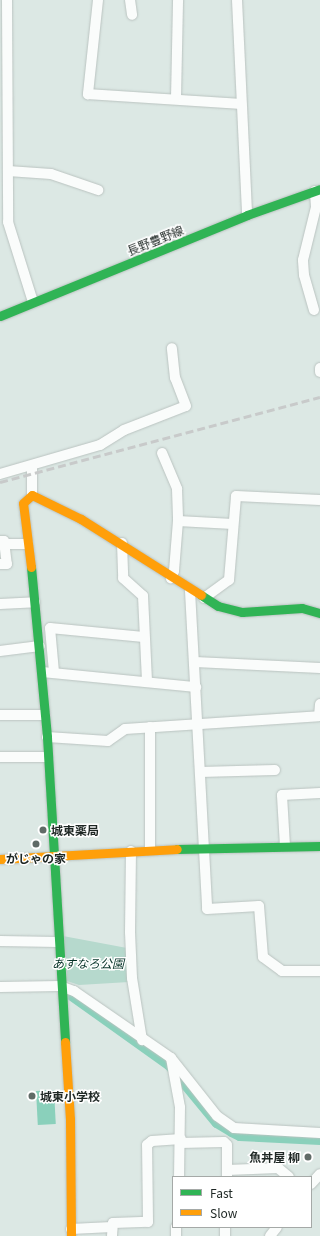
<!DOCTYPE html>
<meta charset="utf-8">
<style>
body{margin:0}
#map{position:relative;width:320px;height:1236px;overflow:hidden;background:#dce8e4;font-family:Georgia,"Noto Sans JP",serif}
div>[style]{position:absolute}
.green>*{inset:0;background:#b6d9cd}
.water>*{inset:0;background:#8ad0bb;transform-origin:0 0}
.canal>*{height:9px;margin:-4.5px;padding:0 4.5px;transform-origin:4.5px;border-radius:4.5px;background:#8ad0bb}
.roads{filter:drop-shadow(0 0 1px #bac3c0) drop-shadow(0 0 1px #bac3c0)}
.street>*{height:10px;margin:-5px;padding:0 5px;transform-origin:5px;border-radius:5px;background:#fafcfb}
.fast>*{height:9px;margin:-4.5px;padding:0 4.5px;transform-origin:4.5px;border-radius:4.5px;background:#30b455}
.slow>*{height:9px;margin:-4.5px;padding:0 4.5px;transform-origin:4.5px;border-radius:4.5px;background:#ff9f0a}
.rail>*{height:2.5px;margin-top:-1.25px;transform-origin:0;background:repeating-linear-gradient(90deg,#c8caca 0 8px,transparent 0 12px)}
.dots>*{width:11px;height:11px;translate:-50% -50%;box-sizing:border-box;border:2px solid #fff;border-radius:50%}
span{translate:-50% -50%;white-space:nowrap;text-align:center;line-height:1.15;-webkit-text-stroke:3px #fff;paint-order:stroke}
.street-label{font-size:12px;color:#1e2724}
.poi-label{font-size:12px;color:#1e2724;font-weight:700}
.left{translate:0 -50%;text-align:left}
.right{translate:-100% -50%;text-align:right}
.park-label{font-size:12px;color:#043227;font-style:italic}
.legend{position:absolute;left:172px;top:1176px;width:140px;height:52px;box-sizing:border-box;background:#fff;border:1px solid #a5a9a7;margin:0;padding:5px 7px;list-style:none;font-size:12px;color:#1e2724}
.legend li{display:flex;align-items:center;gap:8px;height:20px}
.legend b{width:20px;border:1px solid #a5a9a7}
</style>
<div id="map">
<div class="green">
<div style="clip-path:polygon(63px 936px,127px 948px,129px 982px,79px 985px,67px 981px)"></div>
</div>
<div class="water">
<div style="left:54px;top:1090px;width:34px;height:18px;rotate:87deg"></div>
</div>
<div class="canal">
<div style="left:67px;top:993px;width:124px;rotate:35.5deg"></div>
<div style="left:168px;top:1065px;width:75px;rotate:50.4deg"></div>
<div style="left:216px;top:1123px;width:17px;rotate:31deg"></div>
<div style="left:231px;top:1132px;width:9px;rotate:27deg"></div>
<div style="left:239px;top:1136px;width:81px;rotate:2.8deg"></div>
</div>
<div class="roads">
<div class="street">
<div style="left:7px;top:0;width:222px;rotate:89.7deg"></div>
<div style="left:8px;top:222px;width:84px;rotate:72.6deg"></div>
<div style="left:98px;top:0;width:95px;rotate:96.1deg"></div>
<div style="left:88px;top:94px;width:153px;rotate:3.7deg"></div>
<div style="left:130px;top:0;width:15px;rotate:82deg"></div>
<div style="left:237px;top:0;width:215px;rotate:87.3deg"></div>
<div style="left:176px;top:98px;width:98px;rotate:-88.8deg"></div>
<div style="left:8px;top:171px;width:43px;rotate:4deg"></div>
<div style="left:51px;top:174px;width:50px;rotate:18.8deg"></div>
<div style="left:314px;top:310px;width:36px;rotate:-106deg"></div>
<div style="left:304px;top:275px;width:15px;rotate:-94deg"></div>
<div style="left:303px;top:260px;width:55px;rotate:-76.2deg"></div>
<div style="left:316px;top:207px;width:16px;rotate:-94deg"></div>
<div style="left:320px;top:368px;width:4px;rotate:90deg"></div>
<div style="left:162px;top:453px;width:39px;rotate:67deg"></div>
<div style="left:177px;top:489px;width:32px;rotate:88deg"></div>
<div style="left:178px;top:521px;width:50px;rotate:94.6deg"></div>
<div style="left:174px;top:571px;width:8px;rotate:113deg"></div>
<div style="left:32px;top:466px;width:29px;rotate:90deg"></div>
<div style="left:0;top:474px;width:104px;rotate:-16.2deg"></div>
<div style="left:100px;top:445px;width:28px;rotate:-32deg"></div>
<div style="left:124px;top:430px;width:66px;rotate:-21.2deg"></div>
<div style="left:186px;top:406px;width:30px;rotate:-111deg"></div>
<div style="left:175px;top:378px;width:30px;rotate:-96deg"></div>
<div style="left:178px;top:521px;width:55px;rotate:3.1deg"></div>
<div style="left:0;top:541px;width:4px"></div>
<div style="left:4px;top:541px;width:23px;rotate:83deg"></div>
<div style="left:7px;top:564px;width:7px;rotate:180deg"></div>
<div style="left:122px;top:543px;width:35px;rotate:88deg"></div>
<div style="left:123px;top:578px;width:27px;rotate:42deg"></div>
<div style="left:143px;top:596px;width:85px;rotate:87.3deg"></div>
<div style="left:5px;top:544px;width:23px"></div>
<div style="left:190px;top:591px;width:318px;rotate:86.9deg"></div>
<div style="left:207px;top:909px;width:52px;rotate:-3.3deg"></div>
<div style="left:259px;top:906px;width:51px;rotate:85.5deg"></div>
<div style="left:263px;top:957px;width:24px;rotate:36deg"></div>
<div style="left:282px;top:971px;width:38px"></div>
<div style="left:204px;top:598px;width:31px;rotate:-36deg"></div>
<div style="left:229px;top:580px;width:84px;rotate:-85.2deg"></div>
<div style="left:236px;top:496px;width:84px;rotate:2.7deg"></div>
<div style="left:0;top:604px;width:35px;rotate:-3deg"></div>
<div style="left:0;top:651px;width:40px;rotate:-7.1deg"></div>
<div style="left:195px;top:662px;width:125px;rotate:2.7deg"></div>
<div style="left:42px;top:672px;width:155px;rotate:5.6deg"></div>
<div style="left:54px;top:672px;width:44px;rotate:-95.2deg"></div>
<div style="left:50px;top:628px;width:94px;rotate:5.5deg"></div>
<div style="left:0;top:715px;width:45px"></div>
<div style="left:150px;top:727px;width:123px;rotate:90deg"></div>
<div style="left:47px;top:737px;width:61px;rotate:3.8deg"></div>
<div style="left:108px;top:741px;width:21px;rotate:-35deg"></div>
<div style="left:125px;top:729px;width:194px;rotate:-3.8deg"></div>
<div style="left:319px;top:716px;width:12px;rotate:-85deg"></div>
<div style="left:0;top:757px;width:47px"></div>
<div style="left:200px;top:772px;width:75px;rotate:-1.5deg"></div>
<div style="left:285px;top:846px;width:51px;rotate:-93.4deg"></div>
<div style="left:282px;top:795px;width:38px;rotate:-3deg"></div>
<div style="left:131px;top:851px;width:81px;rotate:90.7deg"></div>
<div style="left:130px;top:932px;width:46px;rotate:87.5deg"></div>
<div style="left:132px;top:978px;width:63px;rotate:80.8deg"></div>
<div style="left:0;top:941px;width:58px;rotate:1deg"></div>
<div style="left:0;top:987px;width:60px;rotate:-1deg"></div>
<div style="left:60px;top:986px;width:15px;rotate:20deg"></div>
<div style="left:74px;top:991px;width:118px;rotate:34.6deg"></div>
<div style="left:171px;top:1058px;width:74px;rotate:51.6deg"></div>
<div style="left:217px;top:1116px;width:21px;rotate:35deg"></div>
<div style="left:234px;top:1128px;width:86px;rotate:3.3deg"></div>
<div style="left:171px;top:1058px;width:50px;rotate:79.6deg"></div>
<div style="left:180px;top:1107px;width:70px;rotate:90.8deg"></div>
<div style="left:180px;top:1143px;width:44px;rotate:-1.3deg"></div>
<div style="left:224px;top:1142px;width:4px;rotate:45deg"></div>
<div style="left:227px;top:1145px;width:32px;rotate:90deg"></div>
<div style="left:227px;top:1170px;width:51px;rotate:-2.2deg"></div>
<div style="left:278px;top:1168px;width:14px;rotate:39deg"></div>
<div style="left:311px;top:1184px;width:13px;rotate:-48deg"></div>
<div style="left:71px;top:1229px;width:41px;rotate:-2.8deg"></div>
<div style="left:112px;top:1236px;width:13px;rotate:-86deg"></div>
<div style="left:113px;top:1223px;width:35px;rotate:-2deg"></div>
<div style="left:148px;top:1222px;width:77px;rotate:-90.7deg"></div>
<div style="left:147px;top:1145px;width:6px;rotate:-39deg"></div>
<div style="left:152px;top:1141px;width:29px;rotate:-4deg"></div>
<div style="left:176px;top:1236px;width:9px;rotate:-90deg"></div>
<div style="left:225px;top:1236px;width:9px;rotate:-90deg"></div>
<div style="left:270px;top:1236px;width:11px;rotate:-52deg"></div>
</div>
<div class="fast">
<div style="left:0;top:316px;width:267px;rotate:-22.2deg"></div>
<div style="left:247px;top:215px;width:77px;rotate:-19.6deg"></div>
<div style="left:31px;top:567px;width:171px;rotate:84.6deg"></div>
<div style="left:47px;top:737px;width:306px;rotate:86.6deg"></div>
<div style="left:201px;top:595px;width:20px;rotate:33deg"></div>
<div style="left:218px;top:606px;width:25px;rotate:14deg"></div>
<div style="left:242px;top:612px;width:60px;rotate:-3.8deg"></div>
<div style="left:302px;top:608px;width:19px;rotate:16deg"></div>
<div style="left:177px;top:849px;width:143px;rotate:-1.2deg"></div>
</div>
<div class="slow">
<div style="left:31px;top:567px;width:64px;rotate:-97.1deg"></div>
<div style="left:23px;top:503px;width:12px;rotate:-42deg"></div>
<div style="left:32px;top:495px;width:55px;rotate:26.1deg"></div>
<div style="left:81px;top:519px;width:142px;rotate:32.3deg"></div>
<div style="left:0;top:859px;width:177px;rotate:-3.2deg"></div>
<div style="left:65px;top:1042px;width:77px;rotate:86.3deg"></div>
<div style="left:70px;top:1119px;width:117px;rotate:89.5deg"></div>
</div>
</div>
<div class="rail">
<div style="left:0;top:482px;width:331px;rotate:-14.9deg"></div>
</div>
<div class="dots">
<div style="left:43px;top:830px;background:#606b67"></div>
<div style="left:36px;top:844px;background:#606b67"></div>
<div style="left:32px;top:1096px;background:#606b67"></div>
<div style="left:308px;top:1157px;background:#606b67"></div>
</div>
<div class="street-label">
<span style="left:155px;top:240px;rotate:-22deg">長野豊野線</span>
</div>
<div class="poi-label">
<span class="left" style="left:51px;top:830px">城東薬局</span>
<span style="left:36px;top:858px">がじゃの家</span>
<span class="left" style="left:40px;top:1096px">城東小学校</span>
<span class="right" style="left:300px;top:1157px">魚丼屋 柳</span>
</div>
<div class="park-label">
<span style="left:88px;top:963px">あすなろ公園</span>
</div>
<ul class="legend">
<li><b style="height:5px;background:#30b455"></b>Fast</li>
<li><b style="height:5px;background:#ff9f0a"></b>Slow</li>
</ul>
</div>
